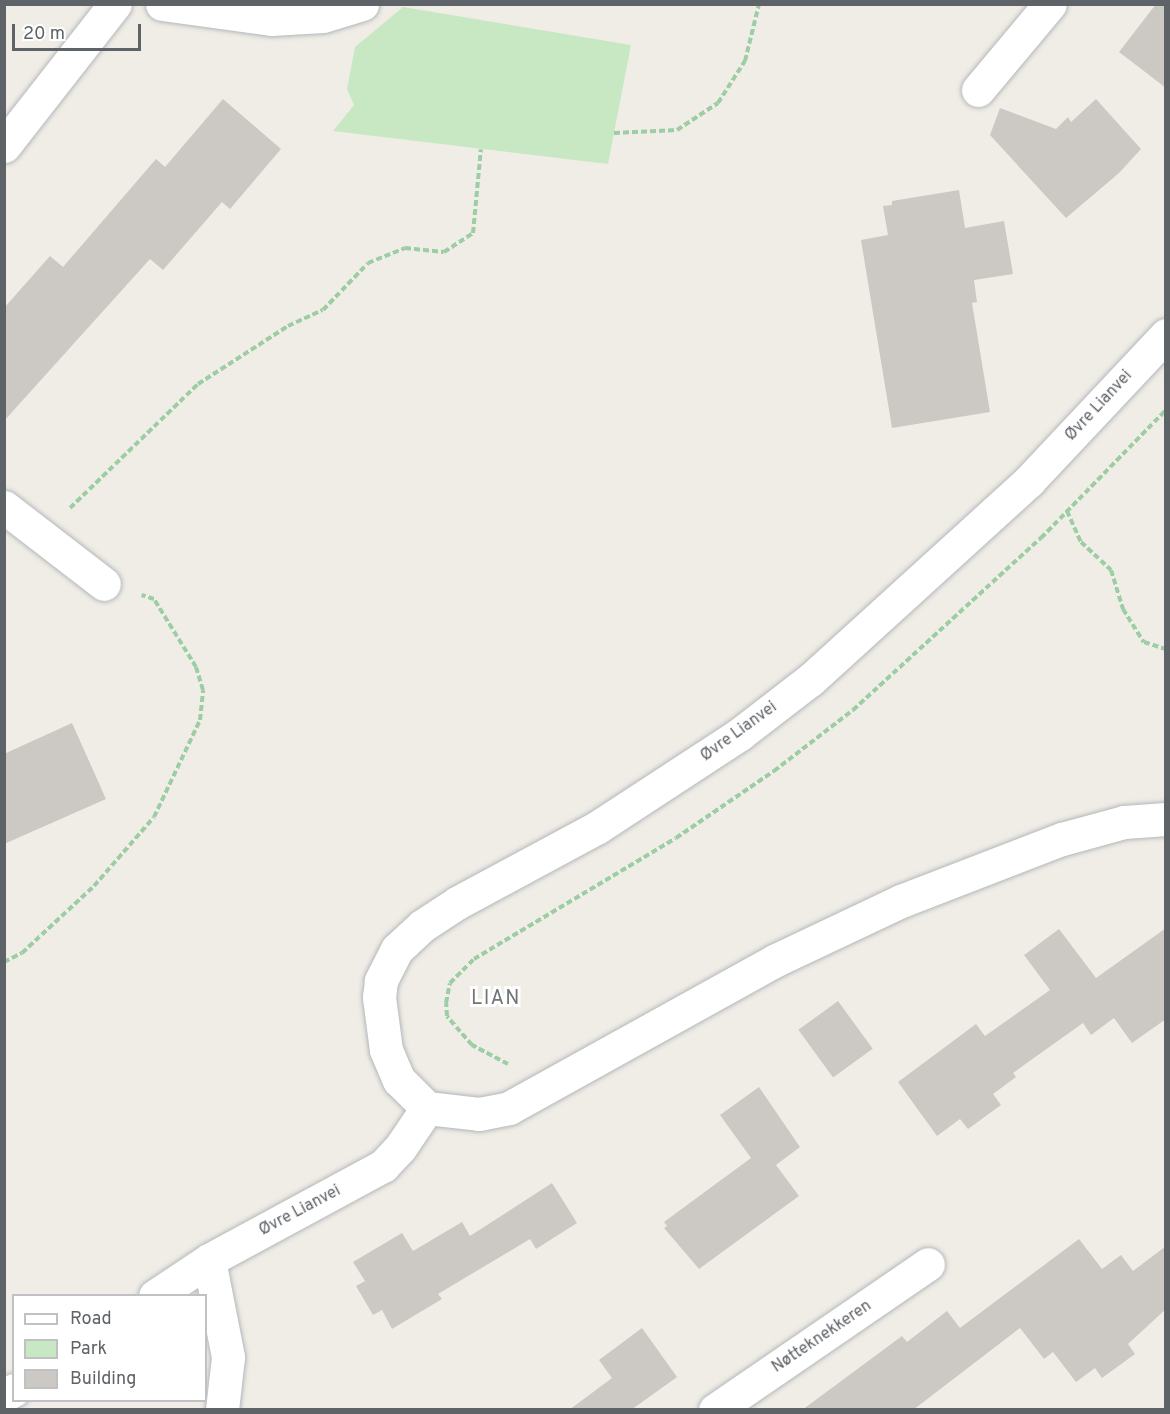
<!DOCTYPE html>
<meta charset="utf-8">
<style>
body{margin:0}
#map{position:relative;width:1170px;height:1414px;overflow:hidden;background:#f0ede6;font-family:Overpass,sans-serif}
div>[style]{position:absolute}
.green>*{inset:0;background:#c7e8c2}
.building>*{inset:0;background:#ccc8c3;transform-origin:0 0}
.path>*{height:4px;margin-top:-2px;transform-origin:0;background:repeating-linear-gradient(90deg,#9ccda4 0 6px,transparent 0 9px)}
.roads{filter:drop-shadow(0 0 2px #b3b8bb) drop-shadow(0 0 2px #b3b8bb)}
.minor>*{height:33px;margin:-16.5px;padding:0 16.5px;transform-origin:16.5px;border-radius:16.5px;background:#fff}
span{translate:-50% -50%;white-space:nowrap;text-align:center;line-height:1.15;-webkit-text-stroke:6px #fff;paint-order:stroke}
.street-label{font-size:16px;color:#5e6367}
.quarter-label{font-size:20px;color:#6f7579;letter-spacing:1.5px}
.frame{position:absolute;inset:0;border:6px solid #5e6367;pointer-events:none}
.legend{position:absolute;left:12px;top:1294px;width:195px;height:108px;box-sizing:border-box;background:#fff;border:2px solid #bfc1c2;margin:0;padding:8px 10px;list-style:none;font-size:18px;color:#5e6367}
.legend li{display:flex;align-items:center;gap:12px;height:30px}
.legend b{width:30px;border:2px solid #bfc1c2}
.scale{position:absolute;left:12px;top:24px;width:129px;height:27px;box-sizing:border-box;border:3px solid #5e6367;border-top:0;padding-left:8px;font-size:18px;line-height:21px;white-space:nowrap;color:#5e6367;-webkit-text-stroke:4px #fff;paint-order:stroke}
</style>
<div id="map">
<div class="green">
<div style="clip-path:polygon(403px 7px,631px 45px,608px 164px,333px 131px,354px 105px,347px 89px,355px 47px)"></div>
</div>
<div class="building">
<div style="clip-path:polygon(1156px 4px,1166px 4px,1166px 88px,1119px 52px)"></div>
<div style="clip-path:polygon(223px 99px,281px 149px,230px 209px,222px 202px,163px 270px,150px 259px,4px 421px,4px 308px,50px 256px,63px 267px,156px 159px,165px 167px)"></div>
<div style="clip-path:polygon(1096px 99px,1141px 149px,1119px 173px,1066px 218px,990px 135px,1000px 108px,1056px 129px,1068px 117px,1071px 122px)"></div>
<div style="clip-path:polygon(959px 190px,965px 228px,1004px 221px,1013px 274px,974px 280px,977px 302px,972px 303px,990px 412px,892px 428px,861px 240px,888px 235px,883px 206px,892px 205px,892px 201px)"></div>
<div style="clip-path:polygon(72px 723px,106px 799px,4px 844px,4px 754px)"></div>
<div style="clip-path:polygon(1166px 928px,1166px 1019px,1132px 1043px,1114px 1018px,1091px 1035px,1083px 1023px,1013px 1073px,1016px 1077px,993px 1094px,1001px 1105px,968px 1129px,960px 1119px,937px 1136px,898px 1082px,976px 1024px,985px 1036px,1050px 990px,1024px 955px,1059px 929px,1096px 978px)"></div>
<div style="left:838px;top:1001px;width:59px;height:49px;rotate:54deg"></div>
<div style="clip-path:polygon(759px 1087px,800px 1147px,776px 1165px,799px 1196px,699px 1269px,664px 1228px,667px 1226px,664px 1222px,751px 1158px,720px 1115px)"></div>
<div style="clip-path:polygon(552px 1183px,577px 1223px,536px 1249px,530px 1239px,438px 1294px,442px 1299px,392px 1329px,382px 1310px,373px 1315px,356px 1286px,365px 1281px,353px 1262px,402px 1233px,413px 1251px,462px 1222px,470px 1236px)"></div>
<div style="clip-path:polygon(1079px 1239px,1102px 1269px,1121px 1255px,1133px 1271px,1166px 1246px,1166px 1309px,1128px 1344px,1135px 1354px,1102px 1378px,1095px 1368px,1076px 1382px,1053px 1352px,1044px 1359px,1020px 1328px,913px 1410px,802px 1410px,902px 1336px,907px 1342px,947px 1311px,960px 1328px)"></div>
<div style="clip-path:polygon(642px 1328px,677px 1377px,631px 1410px,569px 1410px,612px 1378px,599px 1360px)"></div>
</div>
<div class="path">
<div style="left:614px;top:133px;width:63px;rotate:-2.7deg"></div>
<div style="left:677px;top:130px;width:49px;rotate:-33.4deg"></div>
<div style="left:718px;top:103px;width:50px;rotate:-57.3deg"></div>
<div style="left:745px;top:61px;width:59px;rotate:-76.2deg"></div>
<div style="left:70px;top:508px;width:178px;rotate:-44.1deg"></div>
<div style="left:198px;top:384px;width:107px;rotate:-32.8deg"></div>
<div style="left:288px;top:326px;width:38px;rotate:-25deg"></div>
<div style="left:323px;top:310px;width:65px;rotate:-46.2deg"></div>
<div style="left:368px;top:263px;width:40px;rotate:-22deg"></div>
<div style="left:405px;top:248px;width:39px;rotate:6deg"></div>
<div style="left:444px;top:252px;width:35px;rotate:-33deg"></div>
<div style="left:473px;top:233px;width:84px;rotate:-84.6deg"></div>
<div style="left:1067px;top:511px;width:34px;rotate:66deg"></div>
<div style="left:1081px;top:542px;width:41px;rotate:43deg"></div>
<div style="left:1111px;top:570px;width:41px;rotate:72.9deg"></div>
<div style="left:1123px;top:609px;width:39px;rotate:58deg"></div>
<div style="left:1144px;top:642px;width:23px;rotate:18deg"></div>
<div style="left:4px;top:962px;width:20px;rotate:-27deg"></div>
<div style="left:22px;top:953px;width:98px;rotate:-42.9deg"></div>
<div style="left:94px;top:886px;width:91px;rotate:-49deg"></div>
<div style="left:154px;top:817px;width:107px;rotate:-64.6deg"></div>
<div style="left:200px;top:720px;width:30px;rotate:-84deg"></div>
<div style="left:203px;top:690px;width:24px;rotate:-107deg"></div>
<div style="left:196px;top:667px;width:80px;rotate:-121.7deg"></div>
<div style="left:154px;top:599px;width:13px;rotate:-162deg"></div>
<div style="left:508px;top:1064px;width:41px;rotate:-152.2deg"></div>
<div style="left:472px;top:1045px;width:38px;rotate:-131deg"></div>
<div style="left:447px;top:1016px;width:13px;rotate:-94deg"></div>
<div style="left:446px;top:1003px;width:20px;rotate:-79deg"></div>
<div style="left:450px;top:983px;width:34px;rotate:-45deg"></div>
<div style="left:474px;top:959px;width:235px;rotate:-30.9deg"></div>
<div style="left:676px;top:838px;width:119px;rotate:-34.4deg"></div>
<div style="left:774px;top:771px;width:100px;rotate:-37.7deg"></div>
<div style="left:853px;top:710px;width:255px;rotate:-42.5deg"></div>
<div style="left:1041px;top:538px;width:179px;rotate:-45.7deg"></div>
</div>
<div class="roads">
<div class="minor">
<div style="left:162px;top:4px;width:110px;rotate:7.8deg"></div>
<div style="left:271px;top:19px;width:52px;rotate:-3.3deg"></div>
<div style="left:323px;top:16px;width:41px;rotate:-17.1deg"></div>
<div style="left:978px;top:90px;width:112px;rotate:-50.1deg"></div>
<div style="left:4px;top:146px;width:180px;rotate:-52deg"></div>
<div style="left:1166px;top:335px;width:200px;rotate:133.2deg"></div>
<div style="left:1029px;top:481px;width:296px;rotate:137.7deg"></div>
<div style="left:810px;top:680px;width:88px;rotate:142.4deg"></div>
<div style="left:740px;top:734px;width:170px;rotate:146.8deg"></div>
<div style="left:598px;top:827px;width:160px;rotate:151.7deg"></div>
<div style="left:457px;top:903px;width:42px;rotate:146.7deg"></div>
<div style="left:422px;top:926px;width:34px;rotate:137deg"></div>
<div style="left:397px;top:949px;width:36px;rotate:117deg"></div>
<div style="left:381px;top:981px;width:16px;rotate:97deg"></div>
<div style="left:379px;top:997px;width:53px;rotate:82.5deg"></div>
<div style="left:386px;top:1050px;width:33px;rotate:67deg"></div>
<div style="left:399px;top:1080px;width:40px;rotate:45deg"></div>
<div style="left:427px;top:1108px;width:52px;rotate:6.6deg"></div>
<div style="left:479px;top:1114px;width:31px;rotate:-11deg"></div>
<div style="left:509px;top:1108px;width:305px;rotate:-29deg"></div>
<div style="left:776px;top:960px;width:138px;rotate:-25.3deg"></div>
<div style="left:901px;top:901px;width:173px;rotate:-21.1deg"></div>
<div style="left:1062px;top:839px;width:64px;rotate:-15.3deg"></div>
<div style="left:1124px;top:822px;width:42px;rotate:-4.1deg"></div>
<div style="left:4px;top:507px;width:126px;rotate:37.6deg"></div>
<div style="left:209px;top:1260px;width:99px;rotate:78.9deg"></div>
<div style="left:228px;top:1357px;width:53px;rotate:96.5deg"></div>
<div style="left:155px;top:1296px;width:65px;rotate:-33.7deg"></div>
<div style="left:209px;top:1260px;width:198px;rotate:-28.4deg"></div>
<div style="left:383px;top:1166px;width:25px;rotate:-47deg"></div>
<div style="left:400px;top:1148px;width:48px;rotate:-56deg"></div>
<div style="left:4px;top:1395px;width:11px;rotate:-27deg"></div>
<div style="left:715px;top:1410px;width:258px;rotate:-34.4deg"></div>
</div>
</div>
<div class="street-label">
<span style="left:1099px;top:406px;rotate:-47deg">Øvre Lianvei</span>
<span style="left:739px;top:732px;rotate:-36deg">Øvre Lianvei</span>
<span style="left:300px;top:1211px;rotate:-28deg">Øvre Lianvei</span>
<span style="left:822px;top:1337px;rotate:-34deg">Nøtteknekkeren</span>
</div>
<div class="quarter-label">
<span style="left:496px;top:999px">LIAN</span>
</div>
<div class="frame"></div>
<ul class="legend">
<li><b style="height:8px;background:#fff"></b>Road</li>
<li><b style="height:16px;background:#c7e8c2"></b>Park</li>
<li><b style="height:16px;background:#ccc8c3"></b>Building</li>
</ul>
<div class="scale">20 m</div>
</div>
